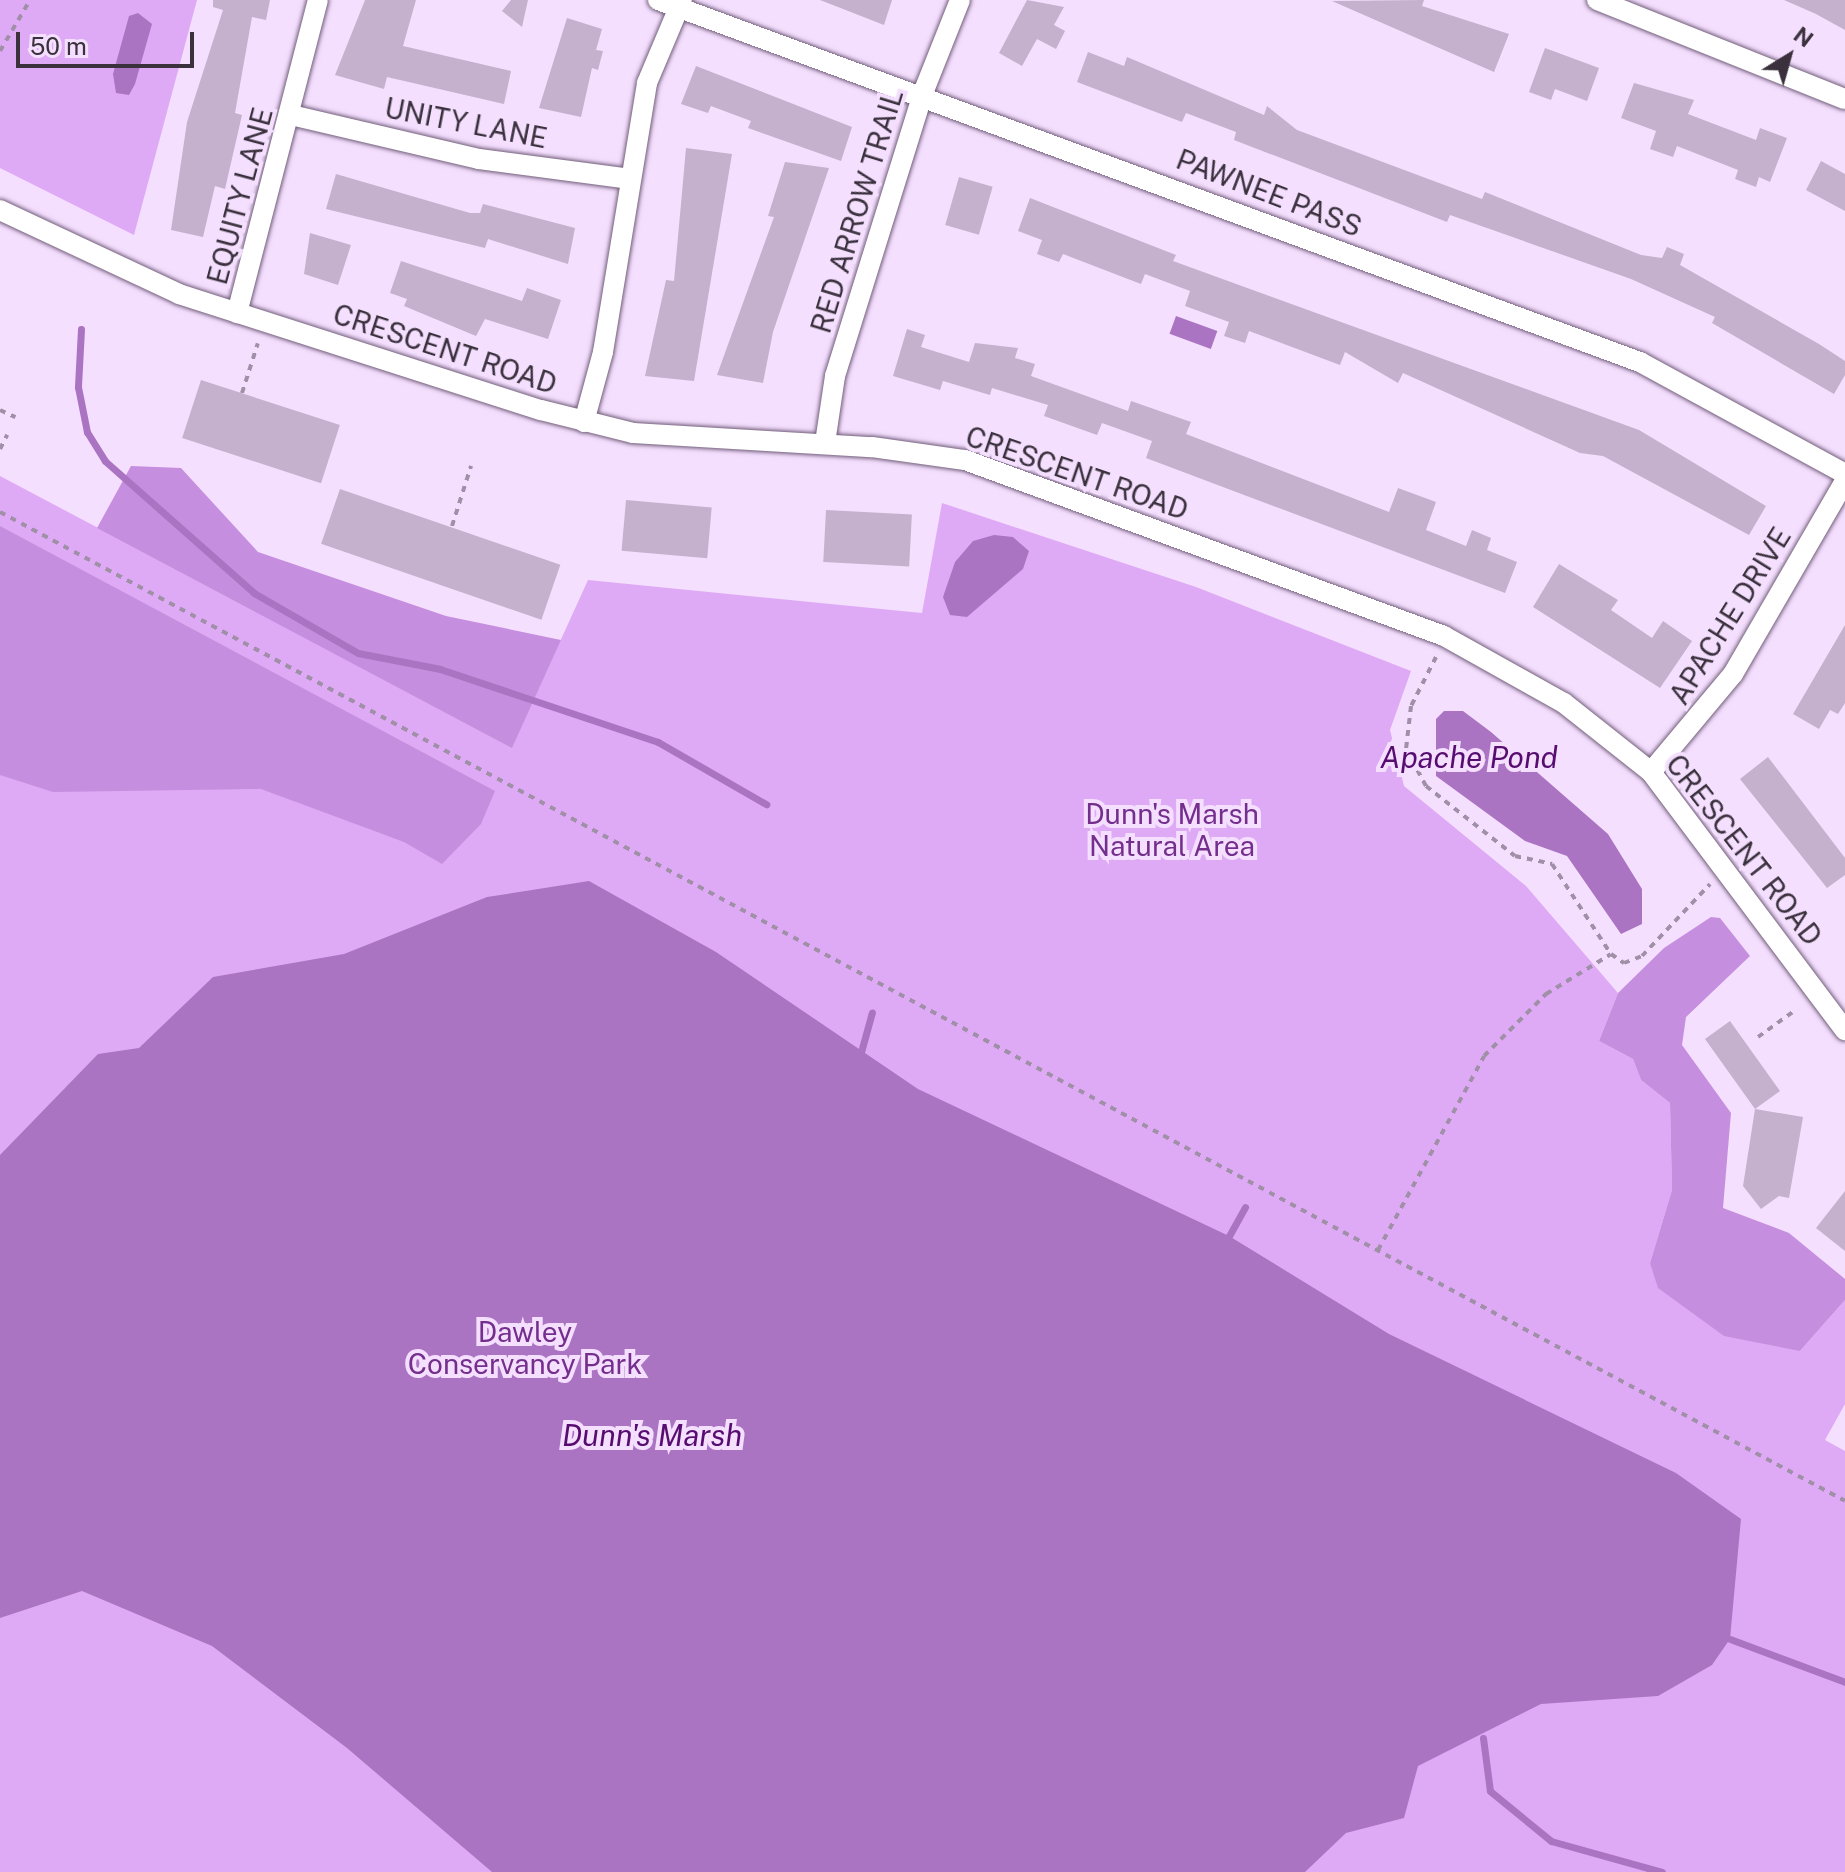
<!DOCTYPE html>
<style>
body{margin:0}
#map{position:relative;width:1845px;height:1872px;overflow:hidden;background:#f5dfff;font-family:"Public Sans",sans-serif}
div>[style]{position:absolute}
.green>*{inset:0;background:#dfaaf5}
.forest>*{inset:0;background:#c68ede}
.water>*{inset:0;background:#ab74c2;transform-origin:0 0}
.stream>*{height:7px;margin:-3.5px;padding:0 3.5px;transform-origin:3.5px;border-radius:3.5px;background:#ab74c2}
.building>*{inset:0;background:#c5b0ce;transform-origin:0 0}
.path>*{height:4px;margin-top:-2px;transform-origin:0;background:repeating-linear-gradient(90deg,#a090a7 0 6px,transparent 0 12px)}
.roads{filter:drop-shadow(0 0 2px #715e7a) drop-shadow(0 0 2px #715e7a)}
.street>*{height:20px;margin:-10px;padding:0 10px;transform-origin:10px;border-radius:10px;background:#fff}
span{translate:-50% -50%;white-space:nowrap;text-align:center;line-height:1.15;-webkit-text-stroke:8px #f5dfff;paint-order:stroke}
.street-label{font-size:28px;color:#3a313d}
.park-label{font-size:28px;color:#742f8d}
.water-label{font-size:30px;color:#570d6f;font-style:italic}
.north{position:absolute;left:1749px;top:16px;width:80px;height:80px;-webkit-text-stroke:6px #f5dfff;paint-order:stroke;rotate:37deg;font-size:22px;font-weight:700;line-height:32px;text-align:center;color:#3a313d}
.north::after{content:'';display:block;margin:auto;width:28px;height:36px;background:#3a313d;clip-path:polygon(50% 0,100% 100%,50% 72%,0 100%)}
.scale{position:absolute;left:16px;top:32px;width:178px;height:36px;box-sizing:border-box;border:4px solid #3a313d;border-top:0;padding-left:10px;font-size:24px;line-height:28px;white-space:nowrap;color:#3a313d;-webkit-text-stroke:6px #f5dfff;paint-order:stroke}
</style>
<div id="map">
<div class="green">
<div style="clip-path:polygon(0 0,197px 0,134px 235px,0 168px)"></div>
<div style="clip-path:polygon(0 476px,512px 747px,588px 580px,922px 613px,942px 503px,1196px 587px,1411px 671px,1390px 730px,1404px 786px,1526px 886px,1618px 993px,1599px 1041px,1633px 1059px,1641px 1080px,1670px 1103px,1672px 1190px,1650px 1263px,1800px 1351px,1845px 1300px,1845px 1404px,1825px 1440px,1845px 1451px,1845px 1872px,0 1872px)"></div>
</div>
<div class="forest">
<div style="clip-path:polygon(131px 466px,181px 468px,258px 552px,446px 616px,561px 640px,512px 748px,97px 528px)"></div>
<div style="clip-path:polygon(0 526px,495px 791px,481px 824px,442px 864px,404px 842px,261px 789px,53px 792px,0 775px)"></div>
<div style="clip-path:polygon(1711px 917px,1720px 918px,1750px 956px,1686px 1017px,1682px 1045px,1731px 1113px,1723px 1208px,1789px 1233px,1845px 1279px,1845px 1300px,1800px 1351px,1724px 1336px,1658px 1288px,1650px 1263px,1672px 1190px,1670px 1103px,1641px 1080px,1633px 1059px,1599px 1041px,1618px 993px,1664px 948px)"></div>
</div>
<div class="water">
<div style="clip-path:polygon(138px 13px,152px 24px,135px 84px,129px 95px,116px 93px,113px 74px,129px 16px)"></div>
<div style="left:1176px;top:316px;width:44px;height:19px;rotate:20deg"></div>
<div style="clip-path:polygon(994px 535px,1013px 537px,1029px 551px,1023px 569px,967px 617px,950px 615px,943px 597px,955px 562px,973px 541px)"></div>
<div style="clip-path:polygon(1444px 711px,1463px 711px,1491px 732px,1608px 834px,1642px 889px,1642px 924px,1621px 934px,1567px 856px,1525px 841px,1436px 776px,1436px 719px)"></div>
<div style="clip-path:polygon(589px 881px,716px 952px,918px 1089px,1229px 1236px,1389px 1334px,1676px 1473px,1741px 1519px,1730px 1639px,1712px 1665px,1658px 1696px,1541px 1704px,1418px 1766px,1404px 1818px,1346px 1833px,1305px 1872px,492px 1872px,347px 1748px,212px 1646px,82px 1591px,0 1618px,0 1155px,98px 1054px,139px 1048px,213px 977px,344px 954px,487px 897px)"></div>
</div>
<div class="stream">
<div style="left:81px;top:329px;width:58px;rotate:93deg"></div>
<div style="left:78px;top:387px;width:46px;rotate:78.7deg"></div>
<div style="left:87px;top:432px;width:34px;rotate:58deg"></div>
<div style="left:105px;top:461px;width:199px;rotate:41.5deg"></div>
<div style="left:254px;top:593px;width:120px;rotate:30deg"></div>
<div style="left:358px;top:653px;width:84px;rotate:11deg"></div>
<div style="left:440px;top:669px;width:230px;rotate:18.5deg"></div>
<div style="left:658px;top:742px;width:125px;rotate:29.9deg"></div>
<div style="left:861px;top:1052px;width:41px;rotate:-74.6deg"></div>
<div style="left:1229px;top:1236px;width:33px;rotate:-61deg"></div>
<div style="left:1730px;top:1639px;width:123px;rotate:20.5deg"></div>
<div style="left:1483px;top:1738px;width:53px;rotate:82.5deg"></div>
<div style="left:1490px;top:1791px;width:79px;rotate:39.3deg"></div>
<div style="left:1551px;top:1841px;width:115px;rotate:15.6deg"></div>
</div>
<div class="building">
<div style="clip-path:polygon(213px 0,270px 0,266px 20px,252px 17px,235px 113px,242px 115px,225px 189px,215px 186px,203px 237px,171px 230px,187px 122px,223px 10px,213px 7px)"></div>
<div style="clip-path:polygon(365px 0,416px 0,403px 46px,511px 71px,504px 104px,387px 77px,384px 89px,335px 75px)"></div>
<div style="clip-path:polygon(511px 0,528px 0,522px 27px,502px 11px)"></div>
<div style="clip-path:polygon(820px 0,892px 0,884px 25px)"></div>
<div style="clip-path:polygon(1027px 0,1064px 7px,1054px 25px,1065px 31px,1056px 49px,1037px 39px,1022px 66px,999px 53px)"></div>
<div style="clip-path:polygon(1424px 0,1422px 6px,1509px 34px,1494px 72px,1332px 1px)"></div>
<div style="clip-path:polygon(1784px 0,1845px 0,1845px 30px,1816px 14px)"></div>
<div style="clip-path:polygon(567px 18px,602px 29px,596px 50px,603px 51px,598px 70px,592px 68px,581px 117px,539px 108px)"></div>
<div style="clip-path:polygon(1545px 48px,1599px 68px,1587px 101px,1555px 89px,1551px 100px,1529px 92px)"></div>
<div style="clip-path:polygon(1088px 52px,1124px 66px,1127px 57px,1264px 115px,1267px 106px,1297px 130px,1482px 199px,1485px 192px,1641px 255px,1662px 258px,1667px 247px,1684px 254px,1680px 265px,1819px 344px,1845px 361px,1845px 375px,1834px 394px,1712px 323px,1715px 317px,1631px 279px,1450px 215px,1447px 222px,1234px 140px,1236px 132px,1186px 113px,1182px 122px,1077px 82px)"></div>
<div style="clip-path:polygon(696px 66px,852px 127px,841px 161px,748px 128px,751px 121px,711px 106px,708px 113px,681px 104px)"></div>
<div style="clip-path:polygon(1634px 83px,1694px 100px,1688px 114px,1756px 140px,1760px 128px,1787px 138px,1770px 182px,1759px 177px,1756px 187px,1735px 179px,1738px 170px,1677px 146px,1673px 157px,1650px 149px,1656px 131px,1621px 118px)"></div>
<div style="clip-path:polygon(686px 148px,732px 154px,694px 381px,645px 376px,666px 280px,674px 281px)"></div>
<div style="clip-path:polygon(1821px 161px,1845px 174px,1845px 211px,1806px 190px)"></div>
<div style="clip-path:polygon(785px 162px,829px 168px,773px 332px,763px 383px,717px 375px,774px 217px,768px 216px)"></div>
<div style="clip-path:polygon(336px 174px,470px 213px,480px 213px,483px 204px,575px 228px,568px 264px,488px 239px,485px 248px,326px 209px)"></div>
<div style="left:959px;top:177px;width:35px;height:50px;rotate:16deg"></div>
<div style="clip-path:polygon(1030px 198px,1176px 255px,1173px 261px,1639px 430px,1766px 506px,1749px 535px,1603px 456px,1580px 453px,1403px 373px,1398px 383px,1345px 352px,1340px 365px,1249px 331px,1245px 343px,1224px 336px,1229px 322px,1185px 306px,1190px 291px,1145px 274px,1141px 284px,1063px 254px,1059px 262px,1037px 254px,1042px 240px,1018px 231px)"></div>
<div style="clip-path:polygon(310px 233px,351px 245px,338px 285px,304px 274px)"></div>
<div style="clip-path:polygon(401px 261px,522px 301px,527px 288px,561px 300px,548px 339px,485px 319px,476px 336px,404px 306px,407px 299px,390px 293px)"></div>
<div style="clip-path:polygon(907px 329px,925px 335px,921px 347px,969px 362px,975px 343px,1018px 348px,1015px 358px,1035px 364px,1031px 376px,1128px 411px,1131px 401px,1191px 422px,1186px 434px,1389px 512px,1398px 488px,1436px 502px,1426px 530px,1466px 546px,1472px 530px,1491px 538px,1487px 550px,1517px 562px,1505px 593px,1146px 458px,1152px 441px,1102px 423px,1097px 435px,1044px 416px,1048px 405px,992px 388px,990px 395px,943px 381px,940px 390px,893px 376px)"></div>
<div style="left:201px;top:380px;width:146px;height:61px;rotate:18deg"></div>
<div style="left:340px;top:489px;width:233px;height:58px;rotate:19deg"></div>
<div style="left:626px;top:500px;width:86px;height:51px;rotate:5deg"></div>
<div style="left:826px;top:510px;width:86px;height:52px;rotate:3deg"></div>
<div style="clip-path:polygon(1559px 564px,1618px 600px,1611px 610px,1652px 638px,1663px 621px,1692px 641px,1660px 688px,1533px 607px)"></div>
<div style="clip-path:polygon(1845px 625px,1845px 703px,1838px 714px,1830px 710px,1819px 729px,1793px 714px)"></div>
<div style="clip-path:polygon(1768px 757px,1845px 858px,1845px 875px,1827px 888px,1740px 779px)"></div>
<div style="clip-path:polygon(1730px 1021px,1780px 1091px,1755px 1109px,1803px 1117px,1789px 1198px,1779px 1196px,1761px 1209px,1743px 1186px,1755px 1109px,1705px 1039px)"></div>
<div style="clip-path:polygon(1845px 1191px,1845px 1251px,1816px 1228px)"></div>
</div>
<div class="path">
<div style="left:0;top:51px;width:59px;rotate:-59.5deg"></div>
<div style="left:242px;top:393px;width:52px;rotate:-72.3deg"></div>
<div style="left:0;top:410px;width:17px;rotate:25deg"></div>
<div style="left:0;top:449px;width:16px;rotate:-63deg"></div>
<div style="left:0;top:512px;width:2093px;rotate:28.19deg"></div>
<div style="left:452px;top:526px;width:63px;rotate:-72.4deg"></div>
<div style="left:1436px;top:657px;width:55px;rotate:117deg"></div>
<div style="left:1411px;top:706px;width:43px;rotate:96.6deg"></div>
<div style="left:1406px;top:749px;width:42px;rotate:61.6deg"></div>
<div style="left:1426px;top:786px;width:113px;rotate:38.2deg"></div>
<div style="left:1515px;top:856px;width:38px;rotate:12deg"></div>
<div style="left:1552px;top:864px;width:108px;rotate:56.8deg"></div>
<div style="left:1611px;top:954px;width:16px;rotate:35deg"></div>
<div style="left:1624px;top:963px;width:19px;rotate:-21deg"></div>
<div style="left:1642px;top:956px;width:99px;rotate:-46.6deg"></div>
<div style="left:1758px;top:1037px;width:44px;rotate:-35.8deg"></div>
<div style="left:1378px;top:1250px;width:221px;rotate:-61.3deg"></div>
<div style="left:1484px;top:1056px;width:88px;rotate:-45deg"></div>
<div style="left:1546px;top:994px;width:76px;rotate:-31.6deg"></div>
</div>
<div class="roads">
<div class="street">
<div style="left:658px;top:0;width:1047px;rotate:20.24deg"></div>
<div style="left:1640px;top:362px;width:234px;rotate:28.6deg"></div>
<div style="left:1597px;top:0;width:267px;rotate:21.8deg"></div>
<div style="left:291px;top:115px;width:193px;rotate:13.2deg"></div>
<div style="left:479px;top:159px;width:153px;rotate:7.5deg"></div>
<div style="left:0;top:210px;width:198px;rotate:25.1deg"></div>
<div style="left:179px;top:294px;width:380px;rotate:17.8deg"></div>
<div style="left:541px;top:410px;width:95px;rotate:14deg"></div>
<div style="left:633px;top:433px;width:239px;rotate:3.4deg"></div>
<div style="left:872px;top:447px;width:94px;rotate:8deg"></div>
<div style="left:965px;top:460px;width:510px;rotate:20.17deg"></div>
<div style="left:1444px;top:636px;width:137px;rotate:29.2deg"></div>
<div style="left:1564px;top:703px;width:111px;rotate:38.4deg"></div>
<div style="left:1651px;top:772px;width:323px;rotate:53.1deg"></div>
<div style="left:237px;top:313px;width:323px;rotate:-75.5deg"></div>
<div style="left:584px;top:422px;width:73px;rotate:-74.8deg"></div>
<div style="left:603px;top:352px;width:273px;rotate:-80.7deg"></div>
<div style="left:647px;top:83px;width:90px;rotate:-67.1deg"></div>
<div style="left:825px;top:443px;width:68px;rotate:-81.5deg"></div>
<div style="left:835px;top:376px;width:296px;rotate:-72.7deg"></div>
<div style="left:923px;top:93px;width:100px;rotate:-68.3deg"></div>
<div style="left:1651px;top:772px;width:128px;rotate:-50.1deg"></div>
<div style="left:1733px;top:674px;width:223px;rotate:-59.9deg"></div>
</div>
</div>
<div class="street-label">
<span style="left:466px;top:123px;rotate:11deg">UNITY LANE</span>
<span style="left:1269px;top:193px;rotate:21deg">PAWNEE PASS</span>
<span style="left:240px;top:196px;rotate:-75deg">EQUITY LANE</span>
<span style="left:857px;top:211px;rotate:-73deg">RED ARROW TRAIL</span>
<span style="left:445px;top:349px;rotate:18deg">CRESCENT ROAD</span>
<span style="left:1077px;top:473px;rotate:19deg">CRESCENT ROAD</span>
<span style="left:1730px;top:616px;rotate:-58deg">APACHE DRIVE</span>
<span style="left:1744px;top:850px;rotate:52deg">CRESCENT ROAD</span>
</div>
<div class="park-label">
<span style="left:1172px;top:830px">Dunn's Marsh<br>Natural Area</span>
<span style="left:525px;top:1348px">Dawley<br>Conservancy Park</span>
</div>
<div class="water-label">
<span style="left:1469px;top:757px">Apache Pond</span>
<span style="left:652px;top:1435px">Dunn's Marsh</span>
</div>
<div class="north">N</div>
<div class="scale">50 m</div>
</div>
